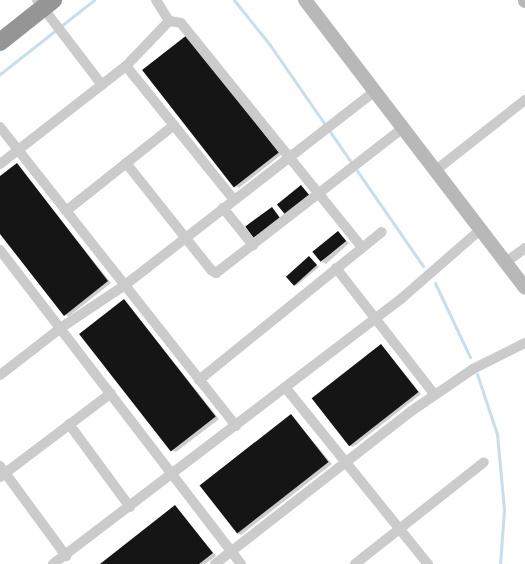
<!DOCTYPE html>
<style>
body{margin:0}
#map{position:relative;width:525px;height:564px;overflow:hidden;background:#fff;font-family:"DM Sans",sans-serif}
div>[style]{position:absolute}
.shadow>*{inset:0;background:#0003}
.stream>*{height:3px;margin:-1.5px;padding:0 1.5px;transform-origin:1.5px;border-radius:1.5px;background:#c7deec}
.building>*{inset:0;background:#151515;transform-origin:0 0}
.street>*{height:10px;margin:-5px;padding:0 5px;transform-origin:5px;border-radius:5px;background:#cbcbcb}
.secondary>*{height:14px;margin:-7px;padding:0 7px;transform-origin:7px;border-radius:7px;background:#b8b8b8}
.highway>*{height:18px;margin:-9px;padding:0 9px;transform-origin:9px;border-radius:9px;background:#959595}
span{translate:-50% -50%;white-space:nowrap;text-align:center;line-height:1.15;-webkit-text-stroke:5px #fff;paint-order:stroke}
</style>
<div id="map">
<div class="shadow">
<div style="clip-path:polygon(187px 36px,282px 154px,239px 188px,235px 186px)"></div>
<div style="clip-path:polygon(17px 165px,111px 283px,68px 317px,0 232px,0 178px)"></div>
<div style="clip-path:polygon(338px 233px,349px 243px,326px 264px,322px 262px)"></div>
<div style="clip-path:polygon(309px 257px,319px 267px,296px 286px,294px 285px)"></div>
<div style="clip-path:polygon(124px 300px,219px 419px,176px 452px,172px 450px)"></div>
<div style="clip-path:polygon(381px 345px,421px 394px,353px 447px,349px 445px)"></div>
<div style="clip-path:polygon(291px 415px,332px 464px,241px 535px,237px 533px)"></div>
<div style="clip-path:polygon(175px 507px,216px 556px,205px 564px,102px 564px)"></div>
</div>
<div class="stream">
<div style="left:234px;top:0;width:58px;rotate:51.3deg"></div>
<div style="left:270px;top:45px;width:269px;rotate:55.3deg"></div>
<div style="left:0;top:74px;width:120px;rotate:-38.2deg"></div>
<div style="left:435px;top:283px;width:82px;rotate:64.7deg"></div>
<div style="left:477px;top:374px;width:63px;rotate:71.6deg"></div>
<div style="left:497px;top:434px;width:76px;rotate:84.7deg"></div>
<div style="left:504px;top:510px;width:54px;rotate:94.2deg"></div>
</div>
<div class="building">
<div style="left:187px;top:35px;width:149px;height:57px;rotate:52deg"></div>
<div style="clip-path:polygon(17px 163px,108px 281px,64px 316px,0 234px,0 176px)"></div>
<div style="left:301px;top:185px;width:13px;height:31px;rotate:51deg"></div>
<div style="left:272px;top:207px;width:14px;height:33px;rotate:54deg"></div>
<div style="left:338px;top:231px;width:13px;height:33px;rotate:51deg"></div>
<div style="left:309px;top:256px;width:12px;height:31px;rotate:48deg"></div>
<div style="left:124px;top:299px;width:149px;height:57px;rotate:52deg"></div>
<div style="left:381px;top:344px;width:61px;height:88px;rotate:52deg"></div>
<div style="left:291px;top:414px;width:61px;height:116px;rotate:52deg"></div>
<div style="clip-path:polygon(175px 505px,213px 553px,199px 564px,100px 564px)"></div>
</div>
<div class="street">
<div style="left:37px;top:0;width:107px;rotate:52.6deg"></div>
<div style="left:156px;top:0;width:25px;rotate:58deg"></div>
<div style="left:169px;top:21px;width:12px;rotate:9deg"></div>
<div style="left:181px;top:23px;width:288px;rotate:51.1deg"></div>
<div style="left:126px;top:66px;width:172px;rotate:51.1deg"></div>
<div style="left:0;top:127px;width:381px;rotate:51.7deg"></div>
<div style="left:126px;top:163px;width:137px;rotate:51.5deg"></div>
<div style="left:211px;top:270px;width:6px;rotate:31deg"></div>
<div style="left:216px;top:273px;width:237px;rotate:-37.8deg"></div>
<div style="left:0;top:164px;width:160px;rotate:-37.9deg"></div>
<div style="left:126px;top:66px;width:62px;rotate:-46.3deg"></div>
<div style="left:436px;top:170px;width:113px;rotate:-38.2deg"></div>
<div style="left:223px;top:208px;width:48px;rotate:51deg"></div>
<div style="left:66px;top:211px;width:138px;rotate:-38.5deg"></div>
<div style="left:0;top:250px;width:396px;rotate:52.5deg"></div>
<div style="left:506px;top:262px;width:24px;rotate:-36deg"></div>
<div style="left:336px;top:268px;width:160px;rotate:52.1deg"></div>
<div style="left:0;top:375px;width:78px;rotate:-37.7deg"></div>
<div style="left:62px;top:327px;width:76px;rotate:-33.7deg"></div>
<div style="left:125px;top:285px;width:316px;rotate:-37.8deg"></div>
<div style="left:199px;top:380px;width:235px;rotate:-39deg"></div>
<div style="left:285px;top:387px;width:228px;rotate:51.1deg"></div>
<div style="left:69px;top:424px;width:103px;rotate:53.7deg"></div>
<div style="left:0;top:466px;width:112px;rotate:53.7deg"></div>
<div style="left:0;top:477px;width:139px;rotate:-37.1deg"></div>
<div style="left:53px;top:564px;width:439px;rotate:-37.3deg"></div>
<div style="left:402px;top:298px;width:103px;rotate:-41.1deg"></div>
<div style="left:215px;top:564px;width:247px;rotate:-37.9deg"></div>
<div style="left:410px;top:412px;width:76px;rotate:-34.3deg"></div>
<div style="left:473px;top:369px;width:58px;rotate:-26.6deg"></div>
<div style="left:355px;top:564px;width:164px;rotate:-38.3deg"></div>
</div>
<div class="secondary">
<div style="left:305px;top:0;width:362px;rotate:52.6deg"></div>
<div style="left:525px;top:0;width:1px;rotate:90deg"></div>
</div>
<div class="highway">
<div style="left:0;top:42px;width:68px;rotate:-38.4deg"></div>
</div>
</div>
